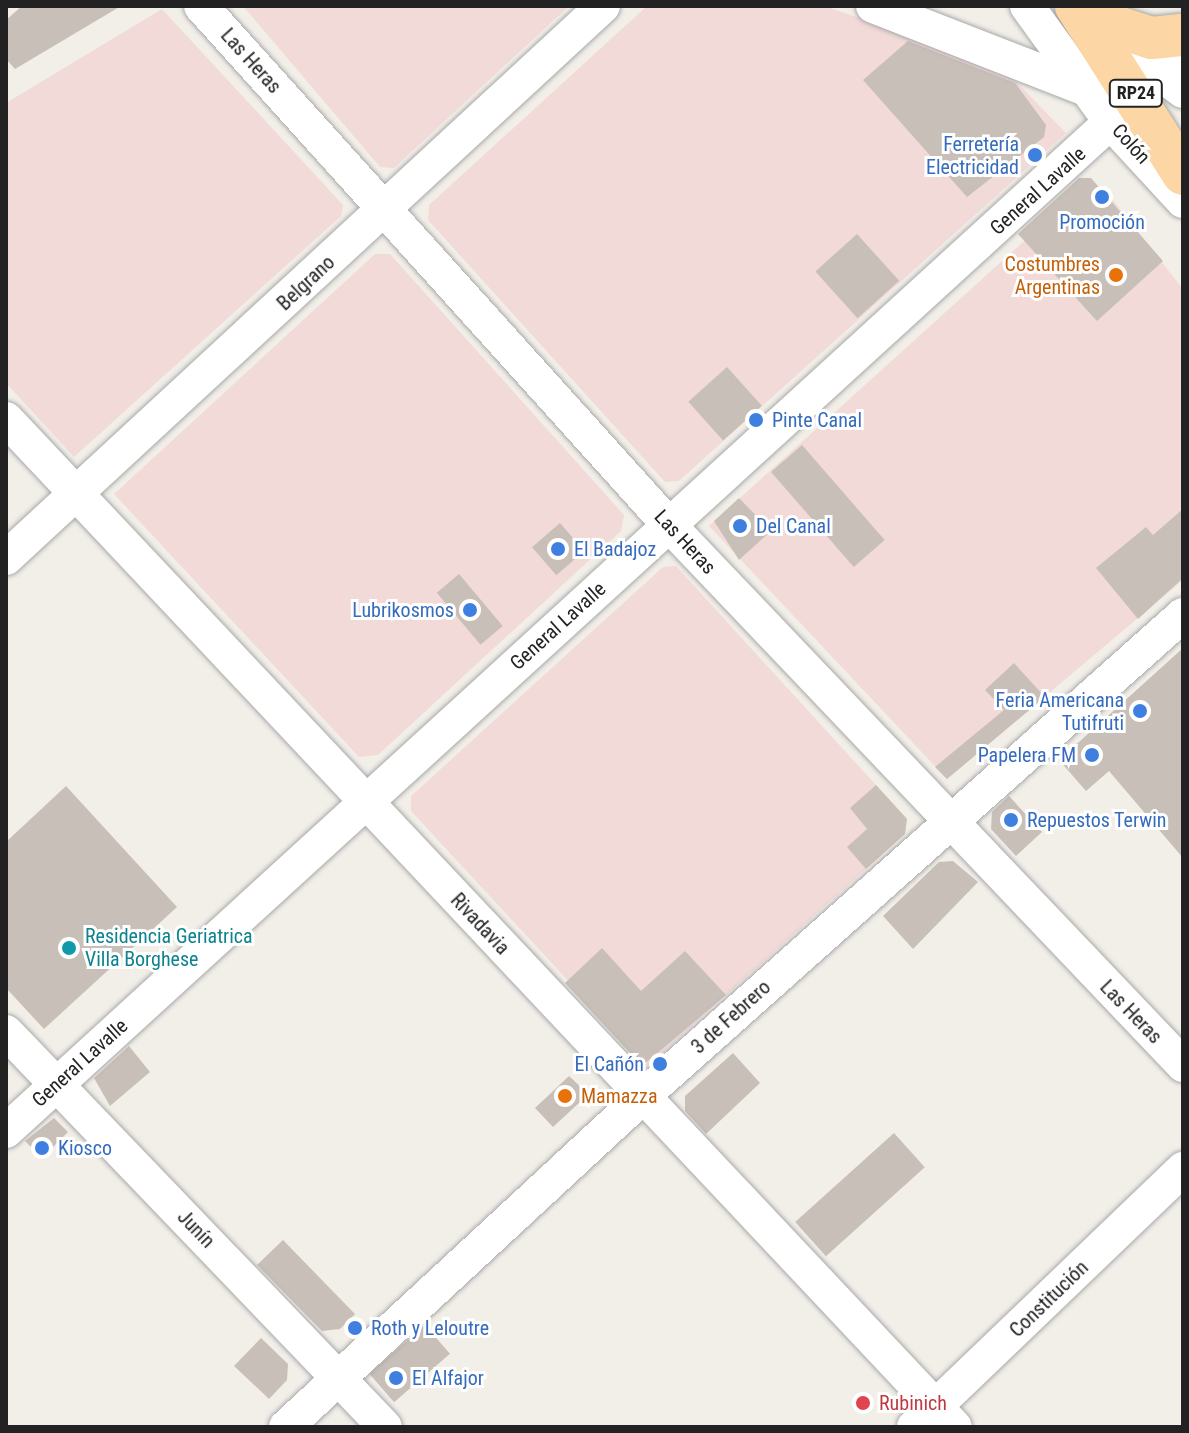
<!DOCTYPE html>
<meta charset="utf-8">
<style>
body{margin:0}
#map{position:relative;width:1189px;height:1433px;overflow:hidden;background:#f2efe9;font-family:"Roboto Condensed",sans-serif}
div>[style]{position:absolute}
.commercial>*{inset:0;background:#f2dad9}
.building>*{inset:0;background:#c7bfb8;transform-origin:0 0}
.roads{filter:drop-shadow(0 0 2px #a9a9a9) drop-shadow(0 0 2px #a9a9a9)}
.minor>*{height:34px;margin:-17px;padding:0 17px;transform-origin:17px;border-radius:17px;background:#fff}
.major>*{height:42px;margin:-21px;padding:0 21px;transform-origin:21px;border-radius:21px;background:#fcd6a4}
.dots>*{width:22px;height:22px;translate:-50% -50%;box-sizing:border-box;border:4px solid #fff;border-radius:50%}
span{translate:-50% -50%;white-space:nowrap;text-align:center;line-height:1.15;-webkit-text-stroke:6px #fff;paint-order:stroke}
.shield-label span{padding:2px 6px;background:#fff;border:2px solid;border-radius:6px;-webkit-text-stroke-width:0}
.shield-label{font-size:18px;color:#222;font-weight:700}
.street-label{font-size:20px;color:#222}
.shop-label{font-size:20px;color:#366cbe}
.right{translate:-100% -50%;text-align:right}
.left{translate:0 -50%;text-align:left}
.food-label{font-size:20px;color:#c56008}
.culture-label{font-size:20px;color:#0d838f}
.health-label{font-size:20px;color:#be3a42}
.frame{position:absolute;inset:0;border:8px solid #222;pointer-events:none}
</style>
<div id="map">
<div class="commercial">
<div style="clip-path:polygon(243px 6px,569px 6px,394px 168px,380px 167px)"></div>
<div style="clip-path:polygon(647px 6px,824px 6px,1000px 65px,1066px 133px,679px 481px,665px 482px,428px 220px,429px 205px)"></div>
<div style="clip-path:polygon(162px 9px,343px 205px,341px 216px,74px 457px,6px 383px,6px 103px)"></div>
<div style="clip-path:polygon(1085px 186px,1104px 189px,1183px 289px,1183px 580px,947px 779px,709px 526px)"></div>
<div style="clip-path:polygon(375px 254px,390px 254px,624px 515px,621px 531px,378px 755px,359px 757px,114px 494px)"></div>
<div style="clip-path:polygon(676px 566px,907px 819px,905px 834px,647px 1066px,411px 811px,411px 796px,663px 567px)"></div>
</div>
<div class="building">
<div style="clip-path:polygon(22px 6px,121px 6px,15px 69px,6px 59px,6px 20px)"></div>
<div style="clip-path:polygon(908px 41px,1015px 83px,1046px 125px,1044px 137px,967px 197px,863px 80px)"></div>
<div style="clip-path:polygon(1079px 178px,1091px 178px,1163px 261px,1097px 321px,1018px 234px)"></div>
<div style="left:857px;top:234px;width:63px;height:56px;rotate:48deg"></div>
<div style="left:727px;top:367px;width:52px;height:52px;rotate:48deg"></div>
<div style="left:802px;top:445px;width:126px;height:41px;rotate:49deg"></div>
<div style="clip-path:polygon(739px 498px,771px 531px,739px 560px,714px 521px)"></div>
<div style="clip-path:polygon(1183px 509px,1183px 578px,1138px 619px,1096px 568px,1146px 527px,1153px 535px)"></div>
<div style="left:560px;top:523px;width:37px;height:37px;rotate:49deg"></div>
<div style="left:459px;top:574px;width:68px;height:29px;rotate:50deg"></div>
<div style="clip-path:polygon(1183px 648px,1183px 858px,1109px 771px,1086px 791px,1059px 760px)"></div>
<div style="clip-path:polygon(1014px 663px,1045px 697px,947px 779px,935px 767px,1004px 710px,985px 690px)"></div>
<div style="clip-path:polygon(876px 785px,907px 819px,905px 834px,866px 869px,847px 847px,867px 829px,850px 808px)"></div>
<div style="clip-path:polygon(66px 786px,177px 907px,44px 1029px,6px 988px,6px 842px)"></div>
<div style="clip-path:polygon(1009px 796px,1042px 832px,1016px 856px,991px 829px,992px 812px)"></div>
<div style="clip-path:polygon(953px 861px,978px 882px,913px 949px,883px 916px,939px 862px)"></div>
<div style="clip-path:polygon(602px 948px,641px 991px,685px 951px,726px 995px,642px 1066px,565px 983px)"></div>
<div style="clip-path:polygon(129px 1046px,150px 1072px,110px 1106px,94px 1078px)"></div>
<div style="clip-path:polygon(733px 1053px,760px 1083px,706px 1134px,685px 1111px,685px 1096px)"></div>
<div style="clip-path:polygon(569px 1076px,583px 1089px,580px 1102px,553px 1127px,535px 1108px)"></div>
<div style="clip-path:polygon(54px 1118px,68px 1132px,42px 1158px,25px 1141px)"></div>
<div style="left:894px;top:1133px;width:46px;height:133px;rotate:48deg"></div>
<div style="clip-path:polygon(283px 1240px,355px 1314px,340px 1329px,322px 1331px,257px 1265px)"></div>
<div style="left:425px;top:1325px;width:38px;height:74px;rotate:49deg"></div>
<div style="clip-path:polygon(261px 1338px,288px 1364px,287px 1380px,269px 1399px,234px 1366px)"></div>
</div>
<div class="roads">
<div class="minor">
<div style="left:201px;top:6px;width:699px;rotate:47.96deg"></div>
<div style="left:669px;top:525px;width:746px;rotate:46.41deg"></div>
<div style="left:873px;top:6px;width:229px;rotate:21.3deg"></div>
<div style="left:1027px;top:6px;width:145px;rotate:54.2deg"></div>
<div style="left:1112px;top:124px;width:105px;rotate:47.3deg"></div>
<div style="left:1100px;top:28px;width:104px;rotate:37.2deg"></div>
<div style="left:6px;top:419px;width:1384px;rotate:46.73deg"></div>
<div style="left:6px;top:558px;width:813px;rotate:-42.76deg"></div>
<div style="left:6px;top:1032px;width:547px;rotate:46.18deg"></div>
<div style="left:6px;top:1131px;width:1594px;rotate:-42.41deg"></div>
<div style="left:286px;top:1427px;width:484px;rotate:-42.8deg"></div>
<div style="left:641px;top:1098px;width:726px;rotate:-41.71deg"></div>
<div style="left:914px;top:1427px;width:373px;rotate:-43.8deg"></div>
</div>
<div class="major">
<div style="left:1076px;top:6px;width:199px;rotate:57.5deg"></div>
<div style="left:1083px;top:16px;width:72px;rotate:17.7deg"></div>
<div style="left:1152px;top:38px;width:31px;rotate:-6deg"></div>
</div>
</div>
<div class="dots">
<div style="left:1035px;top:155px;background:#3f7fe0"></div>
<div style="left:1102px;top:197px;background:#3f7fe0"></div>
<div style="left:1116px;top:275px;background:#e8710a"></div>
<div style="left:756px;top:420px;background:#3f7fe0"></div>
<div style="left:740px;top:526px;background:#3f7fe0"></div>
<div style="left:558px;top:549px;background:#3f7fe0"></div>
<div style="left:470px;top:610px;background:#3f7fe0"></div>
<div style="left:1140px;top:711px;background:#3f7fe0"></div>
<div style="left:1092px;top:755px;background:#3f7fe0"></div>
<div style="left:1011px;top:820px;background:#3f7fe0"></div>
<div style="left:69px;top:948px;background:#0f9aa8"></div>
<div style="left:660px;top:1064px;background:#3f7fe0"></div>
<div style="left:565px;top:1096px;background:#e8710a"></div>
<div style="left:42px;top:1148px;background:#3f7fe0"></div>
<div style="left:355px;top:1328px;background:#3f7fe0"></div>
<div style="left:396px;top:1378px;background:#3f7fe0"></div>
<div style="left:863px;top:1403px;background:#e0444e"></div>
</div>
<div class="shield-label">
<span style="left:1136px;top:93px">RP24</span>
</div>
<div class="street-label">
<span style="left:251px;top:61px;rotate:48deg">Las Heras</span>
<span style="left:1131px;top:144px;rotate:48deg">Colón</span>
<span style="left:1038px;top:191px;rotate:-42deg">General Lavalle</span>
<span style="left:306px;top:283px;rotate:-43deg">Belgrano</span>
<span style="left:685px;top:542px;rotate:47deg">Las Heras</span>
<span style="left:558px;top:626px;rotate:-42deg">General Lavalle</span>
<span style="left:480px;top:924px;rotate:47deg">Rivadavia</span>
<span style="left:1131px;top:1012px;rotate:46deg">Las Heras</span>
<span style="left:731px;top:1017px;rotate:-42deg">3 de Febrero</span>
<span style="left:80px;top:1063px;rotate:-42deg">General Lavalle</span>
<span style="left:196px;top:1229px;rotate:46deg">Junín</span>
<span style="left:1049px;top:1299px;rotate:-44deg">Constitución</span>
</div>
<div class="shop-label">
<span class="right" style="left:1019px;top:156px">Ferretería<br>Electricidad</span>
<span style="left:1102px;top:222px">Promoción</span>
<span class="left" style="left:772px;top:420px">Pinte Canal</span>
<span class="left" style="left:756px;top:526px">Del Canal</span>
<span class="left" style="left:574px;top:549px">El Badajoz</span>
<span class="right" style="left:454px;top:610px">Lubrikosmos</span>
<span class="right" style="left:1124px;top:712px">Feria Americana<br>Tutifruti</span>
<span class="right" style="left:1076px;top:755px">Papelera FM</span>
<span class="left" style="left:1027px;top:820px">Repuestos Terwin</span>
<span class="right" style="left:644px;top:1064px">El Cañón</span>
<span class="left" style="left:58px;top:1148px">Kiosco</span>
<span class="left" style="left:371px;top:1328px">Roth y Leloutre</span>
<span class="left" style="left:412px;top:1378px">El Alfajor</span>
</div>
<div class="food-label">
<span class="right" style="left:1100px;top:276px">Costumbres<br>Argentinas</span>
<span class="left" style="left:581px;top:1096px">Mamazza</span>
</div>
<div class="culture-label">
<span class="left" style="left:85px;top:948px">Residencia Geriatrica<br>Villa Borghese</span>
</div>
<div class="health-label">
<span class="left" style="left:879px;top:1403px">Rubinich</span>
</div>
<div class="frame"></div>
</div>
